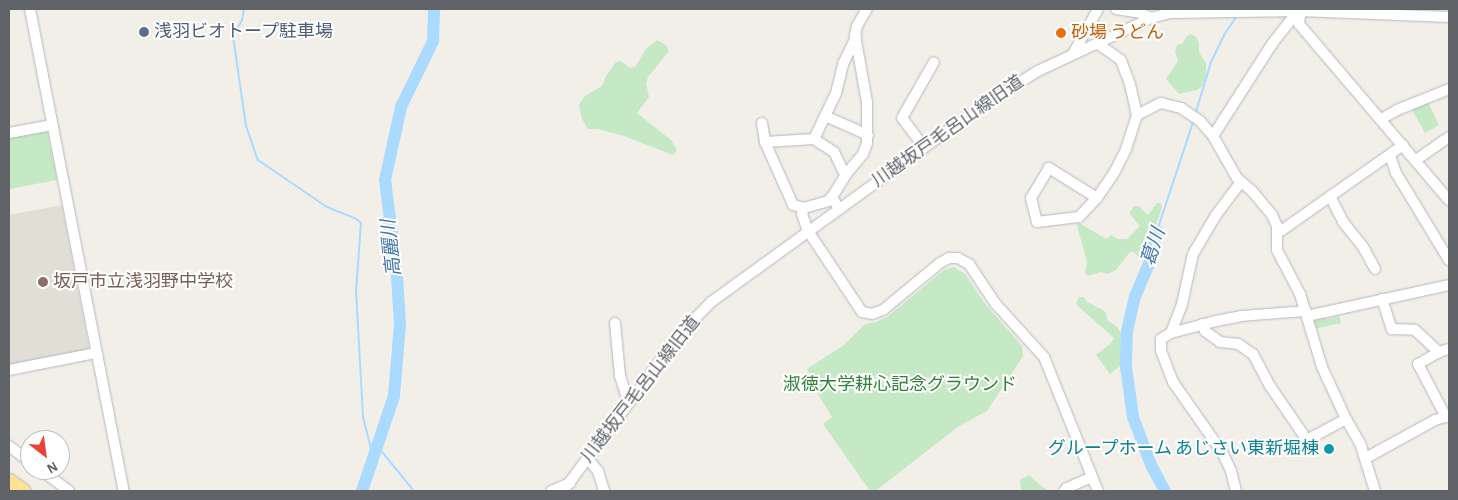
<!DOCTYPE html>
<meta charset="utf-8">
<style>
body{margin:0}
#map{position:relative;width:1458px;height:500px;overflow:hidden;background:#f1efe8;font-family:"Alegreya Sans","Noto Sans JP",sans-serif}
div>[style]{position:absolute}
.education>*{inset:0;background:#e1ded6}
.green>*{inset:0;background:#c5e8c5}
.stream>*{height:2px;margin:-1px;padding:0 1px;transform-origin:1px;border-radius:1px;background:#aadaff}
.river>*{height:12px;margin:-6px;padding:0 6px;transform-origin:6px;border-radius:6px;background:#aadaff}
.roads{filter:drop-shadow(0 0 1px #b5b8bc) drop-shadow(0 0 1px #b5b8bc)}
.minor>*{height:10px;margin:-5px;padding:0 5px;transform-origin:5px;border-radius:5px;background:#fff}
.highway>*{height:15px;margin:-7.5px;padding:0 7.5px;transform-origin:7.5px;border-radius:7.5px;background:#fde293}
.dots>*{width:14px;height:14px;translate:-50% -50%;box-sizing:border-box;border:2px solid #fff;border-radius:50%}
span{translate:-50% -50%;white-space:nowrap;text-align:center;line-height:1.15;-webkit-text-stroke:4px #fff;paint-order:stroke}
.service-label{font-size:18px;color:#4e5e75}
.left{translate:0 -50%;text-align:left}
.food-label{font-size:18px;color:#c56008}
.street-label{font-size:18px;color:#5f6368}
.education-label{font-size:18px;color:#785e54}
.park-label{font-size:18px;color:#348238}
.culture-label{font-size:18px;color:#0d838f}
.right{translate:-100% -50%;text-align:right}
.water-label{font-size:19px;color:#4174aa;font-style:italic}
.frame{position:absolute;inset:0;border:10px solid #5f6368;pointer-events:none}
.north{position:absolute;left:20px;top:430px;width:50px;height:50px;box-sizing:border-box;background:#fff;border:1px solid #bfc1c3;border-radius:50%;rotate:150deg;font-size:14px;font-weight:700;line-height:20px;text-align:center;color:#5f6368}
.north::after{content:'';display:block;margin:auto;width:18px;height:22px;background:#ea4335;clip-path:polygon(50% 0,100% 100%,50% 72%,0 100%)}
</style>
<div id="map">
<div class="education">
<div style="clip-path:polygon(62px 205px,89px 348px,88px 350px,9px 366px,9px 215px)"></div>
</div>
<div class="green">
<div style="clip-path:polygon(1191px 34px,1196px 37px,1199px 44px,1199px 52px,1206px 63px,1206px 75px,1202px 86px,1197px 90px,1179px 94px,1166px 79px,1178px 61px,1175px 51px,1177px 45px,1183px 43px,1186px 37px)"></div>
<div style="clip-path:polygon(657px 40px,666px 45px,669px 51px,648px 77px,646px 83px,649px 97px,637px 113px,671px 140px,677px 150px,673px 155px,624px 136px,598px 129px,588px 129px,582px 119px,579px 105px,585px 96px,602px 86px,606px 76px,616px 62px,621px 61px,630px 68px,635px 67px,646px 49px)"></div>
<div style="clip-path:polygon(1428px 102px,1439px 125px,1425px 133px,1411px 108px)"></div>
<div style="clip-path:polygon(47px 130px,57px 180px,9px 189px,9px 137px)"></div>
<div style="clip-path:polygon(1157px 203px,1161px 203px,1162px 208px,1144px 257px,1141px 259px,1133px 251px,1129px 253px,1116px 270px,1108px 274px,1101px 272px,1087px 276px,1085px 272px,1087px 262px,1077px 225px,1079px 223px,1106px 239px,1111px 235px,1118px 239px,1127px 239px,1140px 226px,1129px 213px,1134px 206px,1139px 206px,1148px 215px)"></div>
<div style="clip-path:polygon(954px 267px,965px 274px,986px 305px,1022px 346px,1023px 356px,987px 411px,959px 426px,878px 489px,870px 491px,823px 424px,832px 417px,818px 394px,807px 369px,844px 345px,865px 324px,876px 322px,887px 317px,944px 270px)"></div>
<div style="clip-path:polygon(1079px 297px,1084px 297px,1087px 302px,1103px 310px,1106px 313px,1107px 320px,1116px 326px,1122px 334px,1120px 366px,1110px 374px,1096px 355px,1111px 343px,1114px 338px,1078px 306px,1076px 303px)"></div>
<div style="clip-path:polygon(1325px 314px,1326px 319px,1339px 316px,1341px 323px,1314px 329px,1311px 317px)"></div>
<div style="clip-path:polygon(1029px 475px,1040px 485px,1049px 491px,1021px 491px,1020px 480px)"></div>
</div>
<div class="stream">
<div style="left:244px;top:9px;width:11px;rotate:100deg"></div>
<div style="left:242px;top:20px;width:18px;rotate:119deg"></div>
<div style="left:233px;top:36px;width:91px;rotate:81.8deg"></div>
<div style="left:246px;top:126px;width:36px;rotate:71deg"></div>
<div style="left:258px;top:160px;width:83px;rotate:34.3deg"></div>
<div style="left:327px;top:207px;width:31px;rotate:22deg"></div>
<div style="left:356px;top:219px;width:6px;rotate:39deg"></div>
<div style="left:361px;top:223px;width:68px;rotate:94.2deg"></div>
<div style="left:356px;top:291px;width:126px;rotate:86.8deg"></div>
<div style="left:363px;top:417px;width:44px;rotate:75.7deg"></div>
<div style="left:1195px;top:115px;width:55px;rotate:-73.2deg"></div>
<div style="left:1211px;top:62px;width:30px;rotate:-64deg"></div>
<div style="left:1224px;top:35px;width:23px;rotate:-56deg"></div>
<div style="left:1157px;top:231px;width:115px;rotate:-71.7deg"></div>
<div style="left:378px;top:447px;width:57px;rotate:50.7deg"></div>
</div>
<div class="river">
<div style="left:1157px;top:231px;width:36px;rotate:104deg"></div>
<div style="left:1148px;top:266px;width:33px;rotate:113deg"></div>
<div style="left:1135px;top:296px;width:37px;rotate:103deg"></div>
<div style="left:1127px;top:332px;width:35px;rotate:92deg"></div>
<div style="left:1126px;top:367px;width:50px;rotate:82deg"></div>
<div style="left:1133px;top:417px;width:51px;rotate:69.4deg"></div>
<div style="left:1151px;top:465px;width:30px;rotate:62deg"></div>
<div style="left:362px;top:491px;width:100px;rotate:-71.4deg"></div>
<div style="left:394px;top:396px;width:71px;rotate:-85.2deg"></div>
<div style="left:400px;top:325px;width:49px;rotate:-93.5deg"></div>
<div style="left:397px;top:276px;width:97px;rotate:-97.1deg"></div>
<div style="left:385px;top:180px;width:75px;rotate:-77.6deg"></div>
<div style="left:401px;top:107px;width:73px;rotate:-64.1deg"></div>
<div style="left:433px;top:41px;width:32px;rotate:-88deg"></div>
</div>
<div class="roads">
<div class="minor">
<div style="left:30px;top:9px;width:491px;rotate:79deg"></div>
<div style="left:1116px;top:9px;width:24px;rotate:9deg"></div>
<div style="left:1140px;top:13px;width:12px;rotate:24deg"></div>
<div style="left:1301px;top:9px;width:15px;rotate:98deg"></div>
<div style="left:1299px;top:24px;width:231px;rotate:49.6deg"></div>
<div style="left:1073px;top:54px;width:51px;rotate:-60.9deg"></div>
<div style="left:1137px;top:115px;width:27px;rotate:-27deg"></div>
<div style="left:1161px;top:103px;width:21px;rotate:14deg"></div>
<div style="left:1181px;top:108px;width:23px;rotate:34deg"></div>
<div style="left:1200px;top:121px;width:20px;rotate:49deg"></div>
<div style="left:1213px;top:136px;width:48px;rotate:60.3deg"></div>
<div style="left:1237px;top:178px;width:20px;rotate:41deg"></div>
<div style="left:1252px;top:191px;width:31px;rotate:50deg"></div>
<div style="left:1272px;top:215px;width:12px;rotate:66deg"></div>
<div style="left:1277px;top:226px;width:24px;rotate:90deg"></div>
<div style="left:1277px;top:250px;width:50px;rotate:62.4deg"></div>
<div style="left:1300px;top:294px;width:76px;rotate:73.2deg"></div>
<div style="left:1322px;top:367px;width:57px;rotate:65.2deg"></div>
<div style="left:1346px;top:419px;width:28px;rotate:60deg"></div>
<div style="left:1360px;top:443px;width:50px;rotate:72.6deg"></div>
<div style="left:825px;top:116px;width:47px;rotate:23.8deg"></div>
<div style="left:1381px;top:119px;width:18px;rotate:-29deg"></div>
<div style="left:1397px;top:110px;width:56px;rotate:-22deg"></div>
<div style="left:762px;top:123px;width:19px;rotate:81deg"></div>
<div style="left:765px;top:142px;width:69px;rotate:66deg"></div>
<div style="left:793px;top:205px;width:11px;rotate:15deg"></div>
<div style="left:804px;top:208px;width:25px;rotate:-16deg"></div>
<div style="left:828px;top:201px;width:6px;rotate:-45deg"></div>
<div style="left:9px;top:133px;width:44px;rotate:-10.5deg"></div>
<div style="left:1213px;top:136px;width:109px;rotate:-57.3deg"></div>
<div style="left:1272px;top:44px;width:31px;rotate:-52deg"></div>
<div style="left:814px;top:139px;width:51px;rotate:-64.4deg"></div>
<div style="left:836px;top:93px;width:30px;rotate:-76deg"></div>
<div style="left:843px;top:64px;width:30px;rotate:-64deg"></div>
<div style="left:765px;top:142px;width:49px;rotate:-3.5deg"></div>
<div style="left:814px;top:139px;width:24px;rotate:33deg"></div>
<div style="left:834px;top:152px;width:25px;rotate:64deg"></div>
<div style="left:924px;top:147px;width:36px;rotate:-127deg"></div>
<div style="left:902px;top:118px;width:64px;rotate:-60.3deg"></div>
<div style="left:1390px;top:155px;width:19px;rotate:72deg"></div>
<div style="left:1396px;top:173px;width:102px;rotate:58.7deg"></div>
<div style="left:1416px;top:160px;width:40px;rotate:-34.9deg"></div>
<div style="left:1330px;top:196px;width:29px;rotate:63deg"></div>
<div style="left:1343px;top:222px;width:32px;rotate:51deg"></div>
<div style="left:1363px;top:247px;width:25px;rotate:61deg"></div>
<div style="left:1097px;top:198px;width:57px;rotate:-148deg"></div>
<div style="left:1049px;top:168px;width:35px;rotate:121deg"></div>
<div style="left:1031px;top:198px;width:25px;rotate:76deg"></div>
<div style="left:1037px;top:222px;width:42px;rotate:-6.8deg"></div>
<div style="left:1079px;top:217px;width:26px;rotate:-47deg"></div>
<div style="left:1097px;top:198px;width:30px;rotate:-56deg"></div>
<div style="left:1114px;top:173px;width:27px;rotate:-63deg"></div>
<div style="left:1126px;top:149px;width:36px;rotate:-72deg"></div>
<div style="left:1137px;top:115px;width:32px;rotate:-103deg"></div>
<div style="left:1130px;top:84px;width:26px;rotate:-111deg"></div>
<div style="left:1121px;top:60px;width:29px;rotate:-145deg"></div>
<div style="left:804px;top:208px;width:6px;rotate:108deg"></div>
<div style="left:802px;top:214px;width:18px;rotate:71deg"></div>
<div style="left:808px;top:231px;width:97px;rotate:56.3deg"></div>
<div style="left:862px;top:312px;width:10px;rotate:11deg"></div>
<div style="left:872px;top:314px;width:12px;rotate:-20deg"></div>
<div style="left:883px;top:310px;width:74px;rotate:-39.5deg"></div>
<div style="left:940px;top:263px;width:10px;rotate:-29deg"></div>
<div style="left:949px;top:258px;width:9px"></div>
<div style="left:958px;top:258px;width:13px;rotate:29deg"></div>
<div style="left:969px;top:264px;width:47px;rotate:56.3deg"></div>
<div style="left:995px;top:303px;width:73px;rotate:47.8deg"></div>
<div style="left:1044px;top:357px;width:144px;rotate:68.1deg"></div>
<div style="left:839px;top:209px;width:14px;rotate:-120deg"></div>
<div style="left:832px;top:197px;width:28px;rotate:-58deg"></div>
<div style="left:847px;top:173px;width:25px;rotate:-50deg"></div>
<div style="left:863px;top:154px;width:12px;rotate:-70deg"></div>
<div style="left:867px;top:143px;width:41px;rotate:-90deg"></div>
<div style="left:867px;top:102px;width:68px;rotate:-100.2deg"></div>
<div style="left:855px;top:35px;width:9px;rotate:-77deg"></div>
<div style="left:857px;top:26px;width:20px;rotate:-60deg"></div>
<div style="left:1278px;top:233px;width:153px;rotate:-35.1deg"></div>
<div style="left:1382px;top:299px;width:32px;rotate:72deg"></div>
<div style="left:1392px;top:329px;width:23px;rotate:2deg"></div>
<div style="left:1415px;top:330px;width:33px;rotate:43deg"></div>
<div style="left:1439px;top:352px;width:10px;rotate:-17deg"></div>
<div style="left:1307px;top:316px;width:145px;rotate:-12.3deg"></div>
<div style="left:615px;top:323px;width:53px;rotate:84.6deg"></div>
<div style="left:620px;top:376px;width:28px;rotate:72deg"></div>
<div style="left:1202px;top:324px;width:8px;rotate:67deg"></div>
<div style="left:1205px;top:331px;width:19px;rotate:36deg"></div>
<div style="left:1220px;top:342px;width:18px;rotate:6deg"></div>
<div style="left:1238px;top:344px;width:18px;rotate:34deg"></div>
<div style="left:1253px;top:354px;width:36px;rotate:62deg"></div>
<div style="left:1270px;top:386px;width:65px;rotate:55.6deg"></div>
<div style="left:1307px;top:440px;width:44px;rotate:-28.3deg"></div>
<div style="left:1171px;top:333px;width:31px;rotate:-69deg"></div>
<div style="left:1182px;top:304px;width:51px;rotate:-77.6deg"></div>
<div style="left:1193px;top:254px;width:45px;rotate:-59.5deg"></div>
<div style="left:1216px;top:215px;width:41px;rotate:-52.9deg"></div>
<div style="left:1439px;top:352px;width:24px;rotate:150deg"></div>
<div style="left:1418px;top:364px;width:60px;rotate:62.2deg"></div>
<div style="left:9px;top:370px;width:89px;rotate:-11.1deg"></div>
<div style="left:9px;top:446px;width:26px;rotate:37deg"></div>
<div style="left:587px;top:458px;width:17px;rotate:50deg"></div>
<div style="left:598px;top:471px;width:21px;rotate:73deg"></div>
<div style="left:1366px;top:458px;width:79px;rotate:-28.8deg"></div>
<div style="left:1435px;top:420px;width:15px;rotate:-16deg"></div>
<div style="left:41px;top:470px;width:35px;rotate:37deg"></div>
<div style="left:551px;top:491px;width:21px;rotate:-23deg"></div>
<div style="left:563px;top:491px;width:197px;rotate:-53.2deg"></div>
<div style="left:681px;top:333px;width:43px;rotate:-45.9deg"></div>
<div style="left:711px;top:302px;width:334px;rotate:-35.9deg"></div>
<div style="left:982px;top:106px;width:66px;rotate:-32deg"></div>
<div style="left:1038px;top:71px;width:125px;rotate:-25.1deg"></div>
<div style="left:1151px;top:18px;width:20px;rotate:-15deg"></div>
<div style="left:1170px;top:13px;width:130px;rotate:-0.9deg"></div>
<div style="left:1300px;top:11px;width:149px;rotate:2.3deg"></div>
<div style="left:1064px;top:491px;width:4px;rotate:-45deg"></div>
<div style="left:1067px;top:488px;width:27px;rotate:-24deg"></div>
<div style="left:1236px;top:491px;width:21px;rotate:-104deg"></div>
<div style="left:1231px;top:471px;width:21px;rotate:-115deg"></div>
<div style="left:1222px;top:452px;width:85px;rotate:-125deg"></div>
<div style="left:1173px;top:382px;width:34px;rotate:-111deg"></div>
<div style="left:1161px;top:350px;width:11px;rotate:-90deg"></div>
<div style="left:1161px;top:339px;width:12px;rotate:-31deg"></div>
<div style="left:1171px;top:333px;width:47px;rotate:-14.9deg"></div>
<div style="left:1216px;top:321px;width:25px;rotate:-11deg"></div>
<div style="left:1241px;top:316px;width:65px;rotate:-4.4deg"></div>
</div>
<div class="highway">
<div style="left:9px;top:481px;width:17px;rotate:36deg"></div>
</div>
</div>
<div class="dots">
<div style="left:144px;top:32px;background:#5c6f8a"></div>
<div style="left:1061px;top:33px;background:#e8710a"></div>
<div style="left:43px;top:282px;background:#8d6e63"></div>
<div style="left:1329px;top:449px;background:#0f9aa8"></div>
</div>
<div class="service-label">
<span class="left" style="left:154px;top:32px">浅羽ビオトープ駐車場</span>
</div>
<div class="food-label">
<span class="left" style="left:1071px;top:33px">砂場 うどん</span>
</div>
<div class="street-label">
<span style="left:948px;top:132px;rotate:-35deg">川越坂戸毛呂山線旧道</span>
<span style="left:641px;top:390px;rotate:-52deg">川越坂戸毛呂山線旧道</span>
</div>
<div class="education-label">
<span class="left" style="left:53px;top:282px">坂戸市立浅羽野中学校</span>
</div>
<div class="park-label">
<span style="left:900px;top:385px">淑徳大学耕心記念グラウンド</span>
</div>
<div class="culture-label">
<span class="right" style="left:1319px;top:449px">グループホーム あじさい東新堀棟</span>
</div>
<div class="water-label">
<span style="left:1154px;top:247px;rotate:-72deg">葛川</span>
<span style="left:392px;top:248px;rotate:-96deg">高麗川</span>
</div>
<div class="frame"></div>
<div class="north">N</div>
</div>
